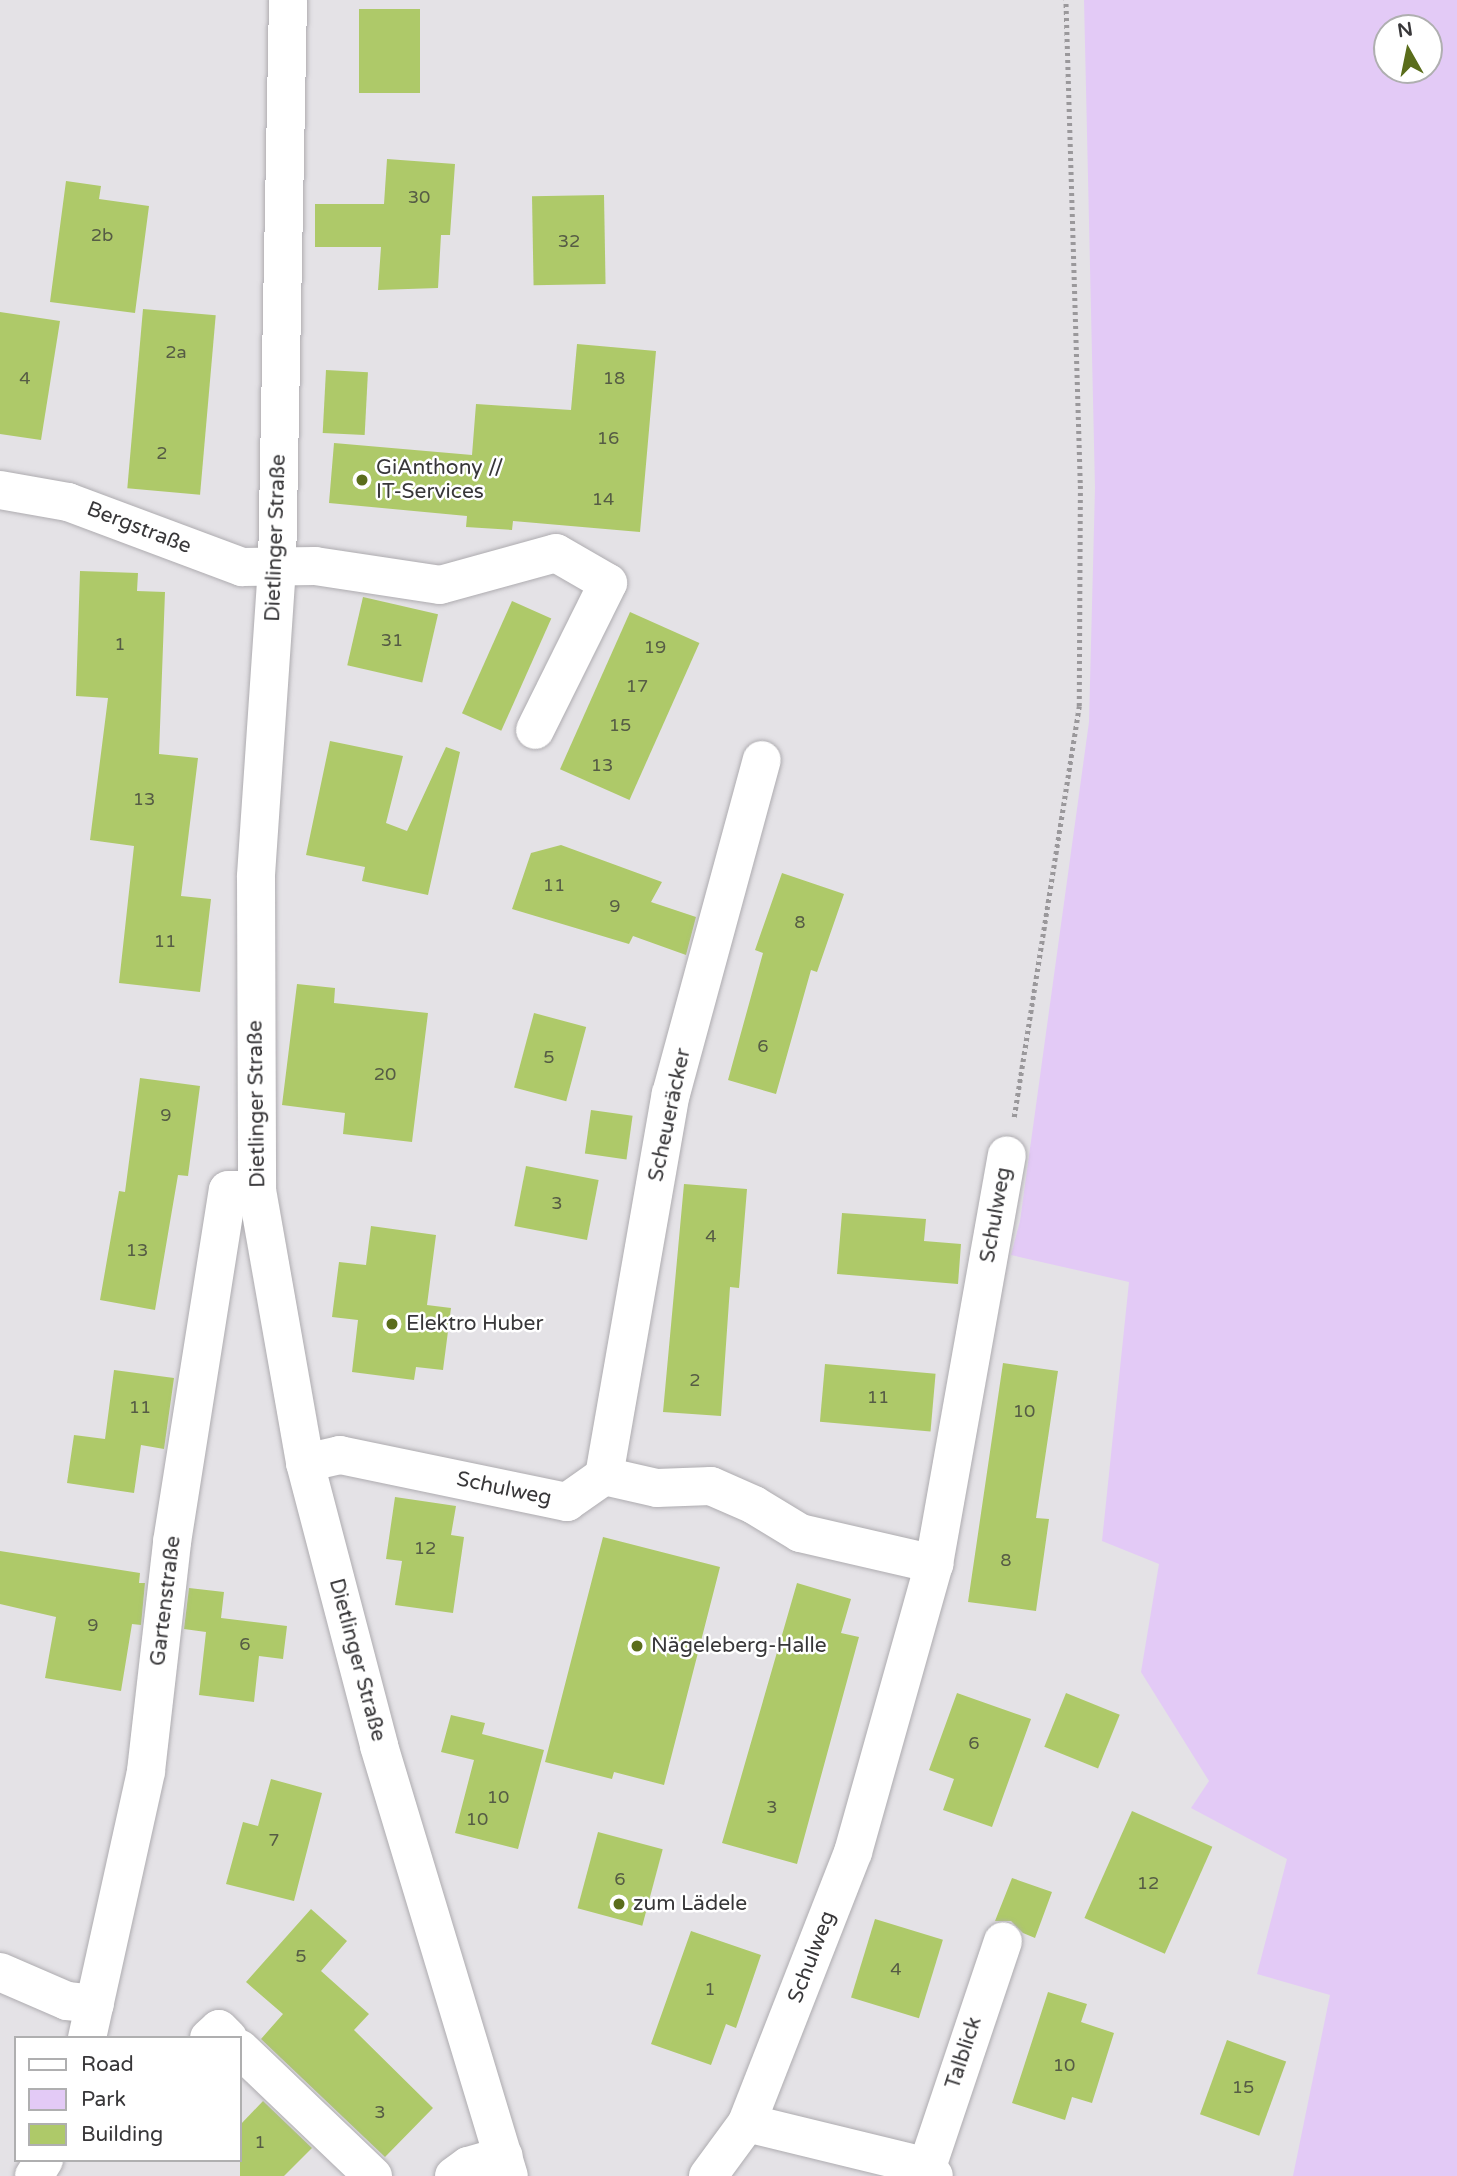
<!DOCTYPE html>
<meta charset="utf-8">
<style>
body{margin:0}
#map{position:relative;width:1457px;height:2176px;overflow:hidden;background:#e4e2e6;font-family:"Varela Round",sans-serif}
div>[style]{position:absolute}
.green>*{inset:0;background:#e3caf6}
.building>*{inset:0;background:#aec969;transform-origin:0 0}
.path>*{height:4.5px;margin-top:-2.25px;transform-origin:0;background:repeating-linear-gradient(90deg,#9a989b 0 3.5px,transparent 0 7px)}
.roads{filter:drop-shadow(0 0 2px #aeacb0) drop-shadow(0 0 2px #aeacb0)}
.minor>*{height:38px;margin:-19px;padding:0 19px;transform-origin:19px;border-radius:19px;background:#fff}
.dots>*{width:19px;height:19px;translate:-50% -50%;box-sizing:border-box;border:4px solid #fff;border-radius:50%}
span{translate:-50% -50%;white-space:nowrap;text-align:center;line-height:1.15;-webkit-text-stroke:5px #fff;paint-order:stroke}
.number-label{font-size:18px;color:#565c45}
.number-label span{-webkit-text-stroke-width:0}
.poi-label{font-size:21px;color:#383739}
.left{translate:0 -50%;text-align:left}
.street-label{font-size:21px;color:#383739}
.legend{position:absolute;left:14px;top:2036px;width:228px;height:126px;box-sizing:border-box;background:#fff;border:2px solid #afafb0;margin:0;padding:9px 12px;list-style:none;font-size:21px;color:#383739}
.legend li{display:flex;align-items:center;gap:14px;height:35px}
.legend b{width:35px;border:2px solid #afafb0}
.north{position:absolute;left:1373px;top:14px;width:70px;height:70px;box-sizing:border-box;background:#fff;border:2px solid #afafb0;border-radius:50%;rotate:351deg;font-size:19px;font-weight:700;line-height:28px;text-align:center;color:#383739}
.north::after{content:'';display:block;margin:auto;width:24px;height:32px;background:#5a6d1b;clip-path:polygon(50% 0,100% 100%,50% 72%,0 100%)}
</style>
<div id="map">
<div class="green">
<div style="clip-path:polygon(evenodd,1084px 0,1457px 0,1457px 2176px,1293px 2176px,1330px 1995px,1257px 1974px,1287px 1859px,1191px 1808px,1209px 1781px,1141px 1672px,1159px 1564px,1102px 1541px,1129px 1282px,1011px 1255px,1020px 1221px,1089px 722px,1095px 488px,1084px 0,1387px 28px,1429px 28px,1429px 70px,1387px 70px,1387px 28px)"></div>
</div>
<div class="building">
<div style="left:359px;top:9px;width:61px;height:84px"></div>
<div style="clip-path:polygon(387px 159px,455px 164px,450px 235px,441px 235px,438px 288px,378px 290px,381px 247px,315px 247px,315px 204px,384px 204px)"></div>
<div style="clip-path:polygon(66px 181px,101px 186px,99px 199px,149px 206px,135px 313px,50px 302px)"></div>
<div style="left:604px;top:195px;width:89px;height:72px;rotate:89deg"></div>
<div style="left:143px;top:309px;width:73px;height:180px;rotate:5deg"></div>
<div style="clip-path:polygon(0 312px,60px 321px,41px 440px,0 434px)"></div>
<div style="clip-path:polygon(577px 344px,656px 351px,640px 532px,513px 521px,512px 530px,466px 527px,467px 516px,329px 503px,334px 443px,472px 455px,476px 404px,571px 410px)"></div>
<div style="left:326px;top:370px;width:42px;height:63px;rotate:3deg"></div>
<div style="clip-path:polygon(80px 571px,138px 573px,137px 591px,165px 592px,159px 754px,198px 758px,181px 896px,211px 899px,200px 992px,119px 983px,134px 846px,90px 840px,108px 698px,76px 696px)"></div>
<div style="left:363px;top:597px;width:77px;height:70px;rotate:13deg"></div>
<div style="left:512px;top:601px;width:43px;height:123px;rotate:24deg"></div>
<div style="left:630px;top:612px;width:76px;height:172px;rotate:24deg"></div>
<div style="clip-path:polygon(330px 741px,403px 756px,386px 823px,407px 831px,446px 747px,460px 752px,428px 895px,362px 881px,365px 867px,306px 855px)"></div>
<div style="clip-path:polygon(561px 845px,662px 882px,651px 902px,696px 917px,686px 955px,633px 936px,629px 944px,512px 909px,531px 853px)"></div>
<div style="clip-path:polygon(782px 873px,844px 894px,817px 972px,811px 970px,776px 1094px,728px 1080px,763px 953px,755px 950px)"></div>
<div style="clip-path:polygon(297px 984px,335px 988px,334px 1003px,428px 1013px,412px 1142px,343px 1134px,345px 1113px,282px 1105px)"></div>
<div style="left:534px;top:1013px;width:54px;height:77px;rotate:15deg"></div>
<div style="clip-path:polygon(140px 1078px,200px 1086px,188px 1176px,178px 1175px,155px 1310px,100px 1300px,119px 1191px,125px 1192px)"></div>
<div style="left:591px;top:1110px;width:42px;height:44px;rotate:8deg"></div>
<div style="left:526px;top:1166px;width:74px;height:61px;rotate:11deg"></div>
<div style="clip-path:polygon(684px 1184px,747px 1189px,739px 1288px,730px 1287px,721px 1416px,663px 1412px)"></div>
<div style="clip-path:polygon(842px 1213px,926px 1219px,924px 1241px,961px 1244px,958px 1284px,837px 1274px)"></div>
<div style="clip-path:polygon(371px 1226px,436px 1235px,427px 1305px,451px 1308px,443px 1370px,416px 1367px,414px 1380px,352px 1372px,358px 1320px,332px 1317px,339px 1262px,366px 1265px)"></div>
<div style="clip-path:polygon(1003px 1363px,1058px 1371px,1036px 1518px,1049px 1519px,1036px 1611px,968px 1602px)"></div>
<div style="left:825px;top:1364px;width:111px;height:58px;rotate:5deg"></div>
<div style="clip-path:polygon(114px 1370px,174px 1378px,164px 1449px,141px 1445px,134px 1493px,67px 1483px,74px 1435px,105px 1439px)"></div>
<div style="clip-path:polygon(395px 1497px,456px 1506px,451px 1535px,464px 1537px,453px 1613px,395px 1605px,402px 1561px,386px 1559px)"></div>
<div style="clip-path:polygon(603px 1537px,720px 1567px,664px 1785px,614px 1772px,612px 1779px,545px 1762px)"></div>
<div style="clip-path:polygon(0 1551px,140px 1573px,139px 1583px,145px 1583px,141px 1625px,132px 1624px,121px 1691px,45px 1678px,56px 1617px,0 1604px)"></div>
<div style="clip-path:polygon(797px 1583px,851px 1599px,841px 1633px,859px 1637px,797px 1864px,722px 1843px)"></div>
<div style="clip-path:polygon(189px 1588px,224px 1592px,221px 1618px,287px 1626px,283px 1659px,259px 1656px,254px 1702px,199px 1695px,206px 1632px,184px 1629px)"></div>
<div style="clip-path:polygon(957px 1693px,1031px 1719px,992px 1827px,943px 1810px,954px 1779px,929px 1770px)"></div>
<div style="left:1066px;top:1693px;width:58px;height:58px;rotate:22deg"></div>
<div style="clip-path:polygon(451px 1715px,485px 1723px,482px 1734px,544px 1750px,518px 1849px,455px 1833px,474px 1760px,441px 1752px)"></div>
<div style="clip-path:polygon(271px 1779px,322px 1793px,294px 1901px,226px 1884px,243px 1822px,258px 1826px)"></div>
<div style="left:1132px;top:1811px;width:88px;height:117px;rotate:24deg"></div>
<div style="left:598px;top:1832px;width:67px;height:79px;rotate:15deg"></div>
<div style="clip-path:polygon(1012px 1878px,1052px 1892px,1035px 1938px,1023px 1933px,1011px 1921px,995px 1921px)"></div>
<div style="clip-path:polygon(311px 1909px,347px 1941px,321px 1971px,369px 2014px,354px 2030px,433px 2108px,385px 2157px,261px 2039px,283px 2014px,246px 1982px)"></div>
<div style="left:875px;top:1919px;width:71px;height:82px;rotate:17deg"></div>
<div style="clip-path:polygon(691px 1931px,761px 1955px,736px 2028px,726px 2024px,711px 2065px,651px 2044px)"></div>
<div style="clip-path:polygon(1048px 1992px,1087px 2004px,1081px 2022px,1114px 2033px,1092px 2103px,1072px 2097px,1065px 2120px,1012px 2103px)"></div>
<div style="left:1227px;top:2040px;width:63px;height:79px;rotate:20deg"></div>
<div style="clip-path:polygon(263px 2101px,312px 2148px,284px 2176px,240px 2176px,240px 2125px)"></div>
</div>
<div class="path">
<div style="left:1014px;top:1117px;width:416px;rotate:-81deg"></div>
<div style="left:1079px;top:706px;width:223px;rotate:-89.7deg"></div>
<div style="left:1080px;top:483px;width:483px;rotate:-91.7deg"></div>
</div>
<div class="roads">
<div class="minor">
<div style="left:288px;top:0;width:567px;rotate:91.11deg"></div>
<div style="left:277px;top:567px;width:311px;rotate:93.9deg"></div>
<div style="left:256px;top:877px;width:313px;rotate:89.8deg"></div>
<div style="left:257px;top:1190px;width:277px;rotate:80deg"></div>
<div style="left:305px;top:1463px;width:293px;rotate:75.3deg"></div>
<div style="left:379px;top:1746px;width:449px;rotate:73.2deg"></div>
<div style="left:0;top:490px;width:69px;rotate:10deg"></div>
<div style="left:68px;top:502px;width:186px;rotate:20.5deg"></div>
<div style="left:242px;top:567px;width:73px;rotate:-0.8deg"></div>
<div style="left:315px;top:566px;width:126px;rotate:8.6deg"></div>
<div style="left:440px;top:585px;width:120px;rotate:-15.4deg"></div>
<div style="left:556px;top:553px;width:60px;rotate:30deg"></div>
<div style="left:608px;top:583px;width:164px;rotate:116.4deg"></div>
<div style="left:305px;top:1463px;width:36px;rotate:-13deg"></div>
<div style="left:340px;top:1455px;width:232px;rotate:11.7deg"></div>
<div style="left:567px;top:1502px;width:45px;rotate:-35.1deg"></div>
<div style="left:604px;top:1476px;width:54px;rotate:12.8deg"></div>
<div style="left:657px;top:1488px;width:54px;rotate:-2.1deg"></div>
<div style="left:711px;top:1486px;width:47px;rotate:23.8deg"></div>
<div style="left:754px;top:1505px;width:54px;rotate:31.3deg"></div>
<div style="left:800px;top:1533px;width:138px;rotate:13deg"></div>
<div style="left:934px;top:1564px;width:299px;rotate:105.7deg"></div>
<div style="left:853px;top:1852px;width:291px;rotate:111.4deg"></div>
<div style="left:747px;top:2123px;width:66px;rotate:126.3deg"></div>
<div style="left:604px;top:1476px;width:388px;rotate:-80.1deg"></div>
<div style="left:671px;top:1094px;width:346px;rotate:-74.8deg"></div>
<div style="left:934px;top:1564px;width:415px;rotate:-79.9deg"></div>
<div style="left:0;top:1972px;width:73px;rotate:23.4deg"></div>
<div style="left:67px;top:2001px;width:28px;rotate:6deg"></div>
<div style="left:87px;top:2038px;width:273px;rotate:-77.5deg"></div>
<div style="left:146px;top:1771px;width:230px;rotate:-83.5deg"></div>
<div style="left:172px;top:1542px;width:356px;rotate:-81deg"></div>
<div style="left:228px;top:1190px;width:29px"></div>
<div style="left:209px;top:2038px;width:13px;rotate:-42deg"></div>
<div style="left:219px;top:2029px;width:13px;rotate:45deg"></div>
<div style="left:240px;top:2049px;width:184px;rotate:43.7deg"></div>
<div style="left:747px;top:2123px;width:185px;rotate:13.7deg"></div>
<div style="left:927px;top:2167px;width:11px;rotate:52deg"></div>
<div style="left:927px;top:2167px;width:238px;rotate:-71.4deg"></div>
<div style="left:34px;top:2176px;width:19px;rotate:-58deg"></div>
<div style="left:454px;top:2176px;width:17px;rotate:-36deg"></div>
<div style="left:468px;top:2166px;width:37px;rotate:-16deg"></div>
</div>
</div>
<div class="dots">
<div style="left:362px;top:480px;background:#5a6d1b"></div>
<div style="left:392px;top:1324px;background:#5a6d1b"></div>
<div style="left:637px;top:1646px;background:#5a6d1b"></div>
<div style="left:619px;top:1904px;background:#5a6d1b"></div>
</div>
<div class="number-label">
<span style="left:419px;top:197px">30</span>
<span style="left:102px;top:235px">2b</span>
<span style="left:569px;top:241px">32</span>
<span style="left:176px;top:352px">2a</span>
<span style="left:25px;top:378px">4</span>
<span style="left:614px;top:378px">18</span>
<span style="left:608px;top:438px">16</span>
<span style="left:162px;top:453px">2</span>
<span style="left:603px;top:499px">14</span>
<span style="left:392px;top:640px">31</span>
<span style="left:120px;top:644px">1</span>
<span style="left:655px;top:647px">19</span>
<span style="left:637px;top:686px">17</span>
<span style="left:620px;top:725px">15</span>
<span style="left:602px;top:765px">13</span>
<span style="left:144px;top:799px">13</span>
<span style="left:554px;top:885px">11</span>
<span style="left:615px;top:906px">9</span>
<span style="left:800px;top:922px">8</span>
<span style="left:165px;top:941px">11</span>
<span style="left:763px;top:1046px">6</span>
<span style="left:549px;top:1057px">5</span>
<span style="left:385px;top:1074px">20</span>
<span style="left:166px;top:1115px">9</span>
<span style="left:557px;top:1203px">3</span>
<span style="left:711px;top:1236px">4</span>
<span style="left:137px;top:1250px">13</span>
<span style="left:695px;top:1380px">2</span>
<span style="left:878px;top:1397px">11</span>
<span style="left:140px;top:1407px">11</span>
<span style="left:1024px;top:1411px">10</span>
<span style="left:425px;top:1548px">12</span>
<span style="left:1006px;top:1560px">8</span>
<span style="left:93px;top:1625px">9</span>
<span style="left:245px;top:1644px">6</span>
<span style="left:974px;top:1743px">6</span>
<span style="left:498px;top:1797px">10</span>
<span style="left:772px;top:1807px">3</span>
<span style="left:477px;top:1819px">10</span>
<span style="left:274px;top:1840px">7</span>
<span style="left:620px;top:1879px">6</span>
<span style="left:1148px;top:1883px">12</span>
<span style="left:301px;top:1956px">5</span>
<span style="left:896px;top:1969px">4</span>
<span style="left:710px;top:1989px">1</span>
<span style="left:1064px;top:2065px">10</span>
<span style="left:1243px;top:2087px">15</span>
<span style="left:380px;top:2112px">3</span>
<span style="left:260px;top:2142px">1</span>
</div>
<div class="poi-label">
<span class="left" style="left:376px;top:480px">GiAnthony //<br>IT-Services</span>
<span class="left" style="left:406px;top:1324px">Elektro Huber</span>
<span class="left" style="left:651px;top:1646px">Nägeleberg-Halle</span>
<span class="left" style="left:633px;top:1904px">zum Lädele</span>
</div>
<div class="street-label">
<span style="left:139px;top:528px;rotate:21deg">Bergstraße</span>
<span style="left:276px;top:538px;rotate:-88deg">Dietlinger Straße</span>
<span style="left:257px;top:1104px;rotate:-91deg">Dietlinger Straße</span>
<span style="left:670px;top:1115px;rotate:-78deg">Scheueräcker</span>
<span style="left:996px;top:1215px;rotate:-80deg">Schulweg</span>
<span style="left:504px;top:1489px;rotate:12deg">Schulweg</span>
<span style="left:166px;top:1601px;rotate:-83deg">Gartenstraße</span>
<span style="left:357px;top:1660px;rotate:75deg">Dietlinger Straße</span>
<span style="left:812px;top:1957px;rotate:-69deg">Schulweg</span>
<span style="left:964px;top:2053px;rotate:-72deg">Talblick</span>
</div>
<ul class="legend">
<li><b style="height:9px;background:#fff"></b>Road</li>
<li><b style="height:19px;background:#e3caf6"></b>Park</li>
<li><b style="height:19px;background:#aec969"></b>Building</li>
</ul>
<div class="north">N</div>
</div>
